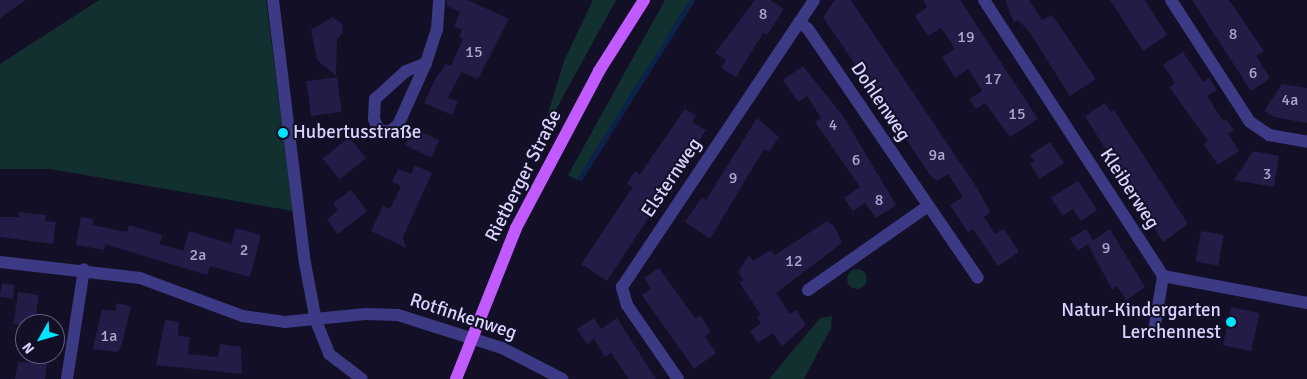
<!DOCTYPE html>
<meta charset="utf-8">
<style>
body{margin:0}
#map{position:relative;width:1307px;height:379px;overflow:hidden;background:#130f26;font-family:Signika,sans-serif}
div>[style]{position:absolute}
.green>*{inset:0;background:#12302f}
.round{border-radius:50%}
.stream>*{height:4.5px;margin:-2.25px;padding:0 2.25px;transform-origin:2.25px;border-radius:2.25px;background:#0c2248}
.building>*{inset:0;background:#241b47;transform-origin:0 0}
.minor>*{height:12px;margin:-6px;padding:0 6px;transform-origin:6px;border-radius:6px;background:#3d3a85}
.major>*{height:12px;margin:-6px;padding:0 6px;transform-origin:6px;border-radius:6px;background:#c25bff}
.dots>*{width:14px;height:14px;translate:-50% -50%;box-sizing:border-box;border:2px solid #130f26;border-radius:50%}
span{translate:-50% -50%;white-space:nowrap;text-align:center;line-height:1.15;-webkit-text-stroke:4px #130f26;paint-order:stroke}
.number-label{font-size:16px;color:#aca6d1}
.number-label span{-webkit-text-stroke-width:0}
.street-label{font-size:19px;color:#d9d4ff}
.poi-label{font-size:19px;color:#d9d4ff}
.left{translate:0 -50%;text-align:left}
.right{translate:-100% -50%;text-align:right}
.north{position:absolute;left:15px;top:314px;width:50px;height:50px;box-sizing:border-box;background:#130f26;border:1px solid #625e7d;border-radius:50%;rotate:232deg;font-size:14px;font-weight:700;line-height:20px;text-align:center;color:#d9d4ff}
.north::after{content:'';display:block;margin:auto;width:18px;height:22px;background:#00e5ff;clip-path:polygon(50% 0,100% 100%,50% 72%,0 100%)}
</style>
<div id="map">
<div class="green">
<div style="clip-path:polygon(99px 0,266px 0,293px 211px,50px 169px,0 169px,0 64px)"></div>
<div style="clip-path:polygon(593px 0,616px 0,541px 137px,564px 61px)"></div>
<div style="clip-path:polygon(665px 0,691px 0,577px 180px,568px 175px)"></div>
<div class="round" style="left:847px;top:269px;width:20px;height:20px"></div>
<div style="clip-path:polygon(832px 316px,831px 328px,804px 379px,769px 379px,820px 318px)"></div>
</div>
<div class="stream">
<div style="left:580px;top:178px;width:210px;rotate:-57.8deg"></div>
</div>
<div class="building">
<div style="clip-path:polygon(0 0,26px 0,0 18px)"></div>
<div style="clip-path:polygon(447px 0,468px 0,509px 19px,478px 79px,461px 72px,448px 98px,458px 101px,452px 115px,424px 103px,436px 78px,446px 64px,451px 66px,463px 39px,459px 37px,462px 30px,454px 26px,460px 12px,447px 6px)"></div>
<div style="clip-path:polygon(755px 0,770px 0,784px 9px,767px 35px,763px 33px,736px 77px,721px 68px,726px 60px,715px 53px)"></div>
<div style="clip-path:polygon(835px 0,851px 0,977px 188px,990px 212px,984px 217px,995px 234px,1004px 229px,1019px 252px,998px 266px,973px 229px,968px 232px,950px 205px,963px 197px,948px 174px,937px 181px,930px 175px,823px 17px)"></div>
<div style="clip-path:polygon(923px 0,960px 0,1038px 119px,1010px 137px,985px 103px,976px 109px,969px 99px,982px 91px,968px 69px,955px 78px,942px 57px,955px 49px,948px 38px,941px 28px,928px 36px,915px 16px,927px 7px)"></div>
<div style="clip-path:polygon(1005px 0,1029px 0,1042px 20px,1052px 15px,1096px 79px,1070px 96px,1028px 30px,1018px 20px,1014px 23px)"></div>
<div style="clip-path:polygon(1110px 0,1145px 0,1167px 35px,1143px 51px)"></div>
<div style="clip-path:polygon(1192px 0,1229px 0,1264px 51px,1256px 56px,1270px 78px,1251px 91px)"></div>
<div style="clip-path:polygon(333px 17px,342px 24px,343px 32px,337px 39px,336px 76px,317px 60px,311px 30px)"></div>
<div style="clip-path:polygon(1183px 52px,1203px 82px,1209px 78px,1217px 90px,1207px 96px,1223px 121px,1226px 119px,1234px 130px,1228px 134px,1239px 151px,1218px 165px,1203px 144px,1208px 141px,1169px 87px,1175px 83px,1163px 65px)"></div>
<div style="clip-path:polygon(803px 66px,843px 116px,896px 205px,876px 218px,865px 203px,853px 211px,844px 198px,860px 187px,815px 122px,821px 118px,807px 96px,798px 102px,783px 80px)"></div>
<div style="left:337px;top:77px;width:35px;height:31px;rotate:82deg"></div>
<div style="clip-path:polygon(1282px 84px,1307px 88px,1307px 123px,1274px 117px,1264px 111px)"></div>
<div style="clip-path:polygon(1105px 103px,1111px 112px,1114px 110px,1188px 224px,1163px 242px,1085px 116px)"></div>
<div style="clip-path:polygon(685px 109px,696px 116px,692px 122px,706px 130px,607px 281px,581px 264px,633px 187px,627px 184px,635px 171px,640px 174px)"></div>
<div style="clip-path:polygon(757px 118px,779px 137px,769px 152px,764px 149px,710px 239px,685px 222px,702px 197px,706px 200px)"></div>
<div style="left:413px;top:128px;width:29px;height:19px;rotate:25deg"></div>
<div style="left:349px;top:137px;width:27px;height:34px;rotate:51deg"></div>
<div style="clip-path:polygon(1050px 142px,1064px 163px,1040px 179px,1030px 164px,1034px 161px,1030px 155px)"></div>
<div style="clip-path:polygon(1253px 151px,1279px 156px,1274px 187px,1234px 180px)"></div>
<div style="clip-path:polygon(415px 165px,432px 173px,403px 237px,406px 248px,371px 231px,383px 206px,390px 209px,401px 186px,392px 182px,398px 169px,411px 174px)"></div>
<div style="clip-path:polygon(1078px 181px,1097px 210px,1081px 221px,1073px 209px,1063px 216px,1051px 198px)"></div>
<div style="clip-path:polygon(351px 190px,367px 211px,338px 234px,327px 220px,338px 210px,333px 203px)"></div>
<div style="clip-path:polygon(19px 212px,46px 215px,45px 221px,56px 222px,53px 244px,0 237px,0 217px,19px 217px)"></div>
<div style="clip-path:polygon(81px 217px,94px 219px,92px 225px,127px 232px,129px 225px,162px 235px,160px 244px,183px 251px,189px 231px,231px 244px,236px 228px,261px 235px,250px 277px,210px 266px,207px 275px,105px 244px,104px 250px,76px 245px)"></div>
<div style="clip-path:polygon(827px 221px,834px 226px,842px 243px,776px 293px,790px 314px,796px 310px,806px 325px,782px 346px,773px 333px,758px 343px,750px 331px,761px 323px,757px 318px,761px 315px,739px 282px,743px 280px,738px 272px,749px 255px,753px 261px,771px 250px,775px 255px)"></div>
<div style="clip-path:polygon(1086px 229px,1093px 240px,1110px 229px,1145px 287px,1126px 300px,1117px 286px,1112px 290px,1088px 244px,1078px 251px,1070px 239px)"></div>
<div style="left:1201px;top:231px;width:23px;height:31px;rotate:10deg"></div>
<div style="clip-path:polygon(659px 268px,695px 318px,700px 315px,711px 332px,705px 336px,716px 353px,694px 369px,642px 295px,651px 289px,644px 278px)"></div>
<div style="left:2px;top:283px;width:13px;height:14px;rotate:9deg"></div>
<div style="left:18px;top:292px;width:21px;height:32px;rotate:8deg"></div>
<div style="clip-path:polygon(116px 303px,131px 306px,122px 344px,118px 352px,93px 349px,102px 309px,116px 311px)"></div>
<div style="left:1231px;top:307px;width:29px;height:39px;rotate:12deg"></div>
<div style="clip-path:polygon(594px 318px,601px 329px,617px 318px,656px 379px,629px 379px,611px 353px,605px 357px,594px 339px,587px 344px,577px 329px)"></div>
<div style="clip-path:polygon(165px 320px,179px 322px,178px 336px,190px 337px,188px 354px,218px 357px,220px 344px,241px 347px,242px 374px,156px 365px)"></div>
<div style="clip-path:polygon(18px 362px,47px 363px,45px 379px,15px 379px)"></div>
</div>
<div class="minor">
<div style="left:273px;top:0;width:265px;rotate:83.1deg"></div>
<div style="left:305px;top:263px;width:59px;rotate:79.3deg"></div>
<div style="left:316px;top:321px;width:35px;rotate:68deg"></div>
<div style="left:329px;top:354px;width:41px;rotate:37.1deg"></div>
<div style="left:984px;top:0;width:329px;rotate:57deg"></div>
<div style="left:1163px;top:276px;width:147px;rotate:10.6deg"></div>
<div style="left:1171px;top:0;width:145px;rotate:57.1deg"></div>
<div style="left:1250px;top:122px;width:23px;rotate:34deg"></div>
<div style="left:1269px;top:135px;width:39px;rotate:10deg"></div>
<div style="left:799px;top:22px;width:11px;rotate:38deg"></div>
<div style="left:808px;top:29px;width:301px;rotate:55.7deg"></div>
<div style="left:426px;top:63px;width:22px;rotate:158deg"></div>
<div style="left:406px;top:71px;width:42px;rotate:137.9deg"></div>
<div style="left:375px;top:99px;width:20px;rotate:93deg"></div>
<div style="left:374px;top:119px;width:12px;rotate:66deg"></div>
<div style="left:379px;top:130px;width:10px;rotate:11deg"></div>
<div style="left:389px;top:132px;width:11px;rotate:-38deg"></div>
<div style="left:398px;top:125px;width:68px;rotate:-65.7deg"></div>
<div style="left:426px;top:63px;width:35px;rotate:-72deg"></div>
<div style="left:437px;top:30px;width:30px;rotate:-86deg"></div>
<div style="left:0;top:262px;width:141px;rotate:6.5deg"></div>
<div style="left:140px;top:278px;width:109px;rotate:20.4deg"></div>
<div style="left:242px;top:316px;width:43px;rotate:7.9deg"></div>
<div style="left:285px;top:322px;width:81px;rotate:-5.6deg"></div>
<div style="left:366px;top:314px;width:32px;rotate:2deg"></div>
<div style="left:398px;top:315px;width:109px;rotate:17.6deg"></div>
<div style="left:502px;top:348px;width:68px;rotate:27.3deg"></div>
<div style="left:808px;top:290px;width:146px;rotate:-35deg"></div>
<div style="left:1155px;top:325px;width:50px;rotate:-80.7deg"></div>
<div style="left:67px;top:379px;width:111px;rotate:-81.2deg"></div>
<div style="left:678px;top:379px;width:90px;rotate:-124.6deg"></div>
<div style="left:627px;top:305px;width:19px;rotate:-106deg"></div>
<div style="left:622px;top:287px;width:345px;rotate:-56.2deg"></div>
</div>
<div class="major">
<div style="left:456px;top:379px;width:162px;rotate:-68.3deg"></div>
<div style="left:516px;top:228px;width:178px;rotate:-62.1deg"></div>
<div style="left:599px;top:71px;width:84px;rotate:-57.6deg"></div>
</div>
<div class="dots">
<div style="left:283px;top:133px;background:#00e5ff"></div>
<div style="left:1231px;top:322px;background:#00e5ff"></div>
</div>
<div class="number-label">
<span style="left:763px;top:14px">8</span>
<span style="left:1233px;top:34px">8</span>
<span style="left:966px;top:37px">19</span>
<span style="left:474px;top:52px">15</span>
<span style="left:1253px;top:73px">6</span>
<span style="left:993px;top:79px">17</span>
<span style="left:1290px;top:100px">4a</span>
<span style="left:1017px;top:114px">15</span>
<span style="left:833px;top:125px">4</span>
<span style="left:937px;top:155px">9a</span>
<span style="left:856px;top:160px">6</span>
<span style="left:1267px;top:174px">3</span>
<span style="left:733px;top:178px">9</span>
<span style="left:879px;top:200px">8</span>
<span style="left:1106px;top:248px">9</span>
<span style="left:244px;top:250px">2</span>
<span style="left:198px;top:255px">2a</span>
<span style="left:794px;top:261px">12</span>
<span style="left:109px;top:336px">1a</span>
</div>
<div class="street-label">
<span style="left:880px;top:102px;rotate:56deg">Dohlenweg</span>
<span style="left:524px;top:176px;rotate:-63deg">Rietberger Straße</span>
<span style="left:672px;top:178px;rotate:-56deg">Elsternweg</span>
<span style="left:1129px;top:189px;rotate:57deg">Kleiberweg</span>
<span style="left:463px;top:317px;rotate:18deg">Rotfinkenweg</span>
</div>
<div class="poi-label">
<span class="left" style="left:293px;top:133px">Hubertusstraße</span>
<span class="right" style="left:1221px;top:322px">Natur-Kindergarten<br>Lerchennest</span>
</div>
<div class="north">N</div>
</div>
